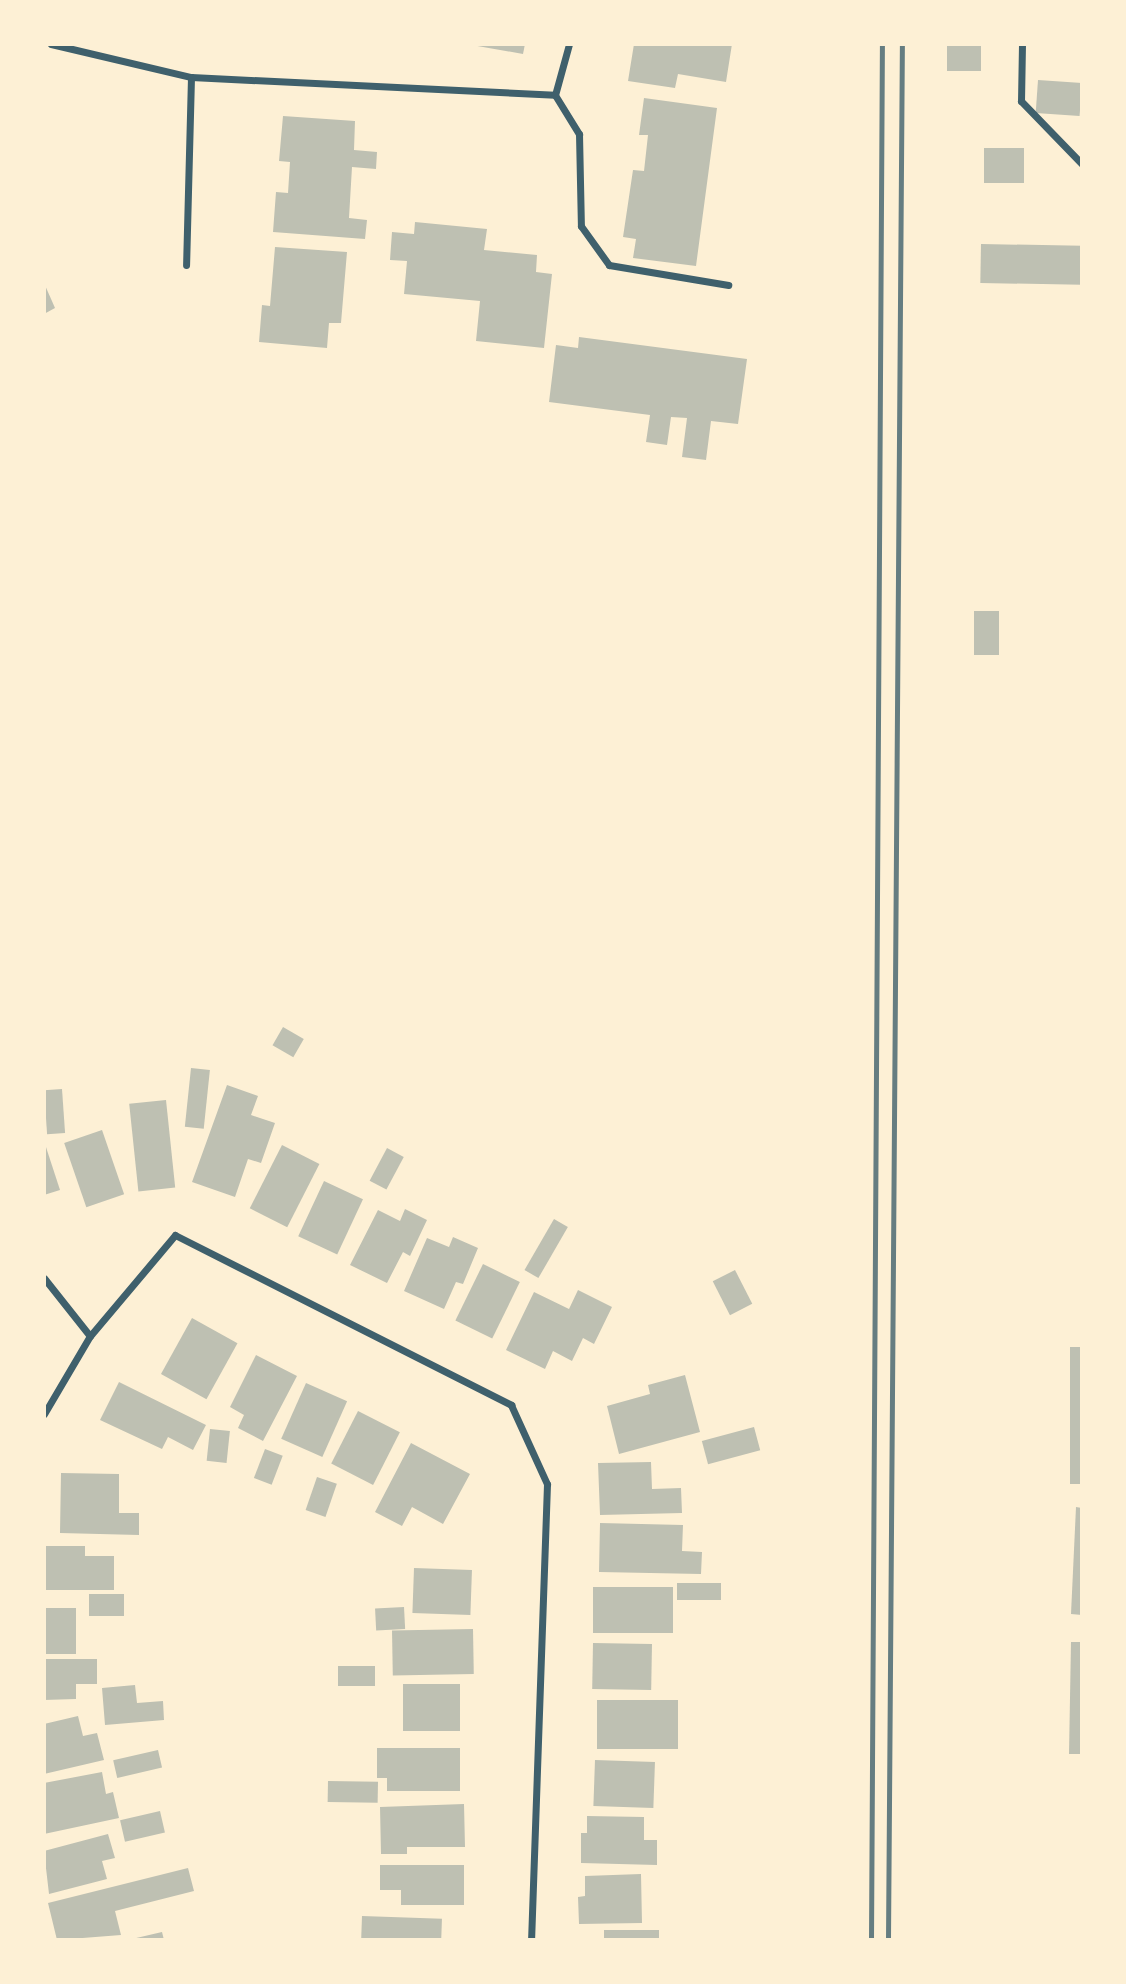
<!DOCTYPE html>
<style>
body{margin:0}
#map{position:relative;width:1126px;height:1984px;overflow:hidden;background:#fdf0d5;font-family:"PT Sans",sans-serif}
div>[style]{position:absolute}
.building>*{inset:0;background:#bec0b2;transform-origin:0 0}
.minor>*{height:7px;margin:-3.5px;padding:0 3.5px;transform-origin:3.5px;border-radius:3.5px;background:#3f606c}
.rail>*{height:5px;margin:-2.5px;padding:0 2.5px;transform-origin:2.5px;border-radius:2.5px;background:#657d81}
span{translate:-50% -50%;white-space:nowrap;text-align:center;line-height:1.15;-webkit-text-stroke:7px #fdf0d5;paint-order:stroke}
.frame{position:absolute;inset:0;border:46px solid #fdf0d5;pointer-events:none}
</style>
<div id="map">
<div class="building">
<div style="clip-path:polygon(466px 44px,525px 44px,523px 54px)"></div>
<div style="clip-path:polygon(634px 44px,732px 44px,726px 82px,678px 74px,675px 88px,628px 81px)"></div>
<div style="left:947px;top:44px;width:34px;height:27px"></div>
<div style="left:1038px;top:80px;width:44px;height:33px;rotate:4deg"></div>
<div style="clip-path:polygon(644px 98px,717px 108px,696px 266px,633px 258px,636px 239px,623px 237px,633px 170px,644px 171px,648px 135px,639px 135px)"></div>
<div style="clip-path:polygon(283px 116px,355px 121px,354px 150px,377px 152px,376px 169px,352px 167px,349px 218px,367px 220px,365px 239px,273px 232px,276px 192px,288px 193px,290px 162px,279px 161px)"></div>
<div style="left:984px;top:148px;width:40px;height:35px"></div>
<div style="clip-path:polygon(415px 222px,487px 229px,484px 250px,537px 255px,536px 272px,552px 274px,544px 348px,476px 341px,480px 301px,404px 294px,407px 261px,390px 260px,392px 232px,414px 234px)"></div>
<div style="left:981px;top:244px;width:101px;height:39px;rotate:1deg"></div>
<div style="clip-path:polygon(275px 247px,347px 252px,341px 323px,329px 323px,327px 348px,259px 342px,262px 305px,270px 306px)"></div>
<div style="clip-path:polygon(44px 283px,55px 308px,44px 314px)"></div>
<div style="clip-path:polygon(579px 337px,747px 359px,738px 424px,711px 421px,706px 460px,682px 457px,687px 418px,671px 417px,667px 445px,646px 442px,650px 415px,549px 402px,556px 345px,578px 348px)"></div>
<div style="left:974px;top:611px;width:25px;height:44px"></div>
<div style="left:283px;top:1027px;width:24px;height:21px;rotate:30deg"></div>
<div style="left:191px;top:1068px;width:19px;height:59px;rotate:6deg"></div>
<div style="clip-path:polygon(227px 1085px,258px 1096px,251px 1115px,275px 1123px,261px 1163px,248px 1159px,235px 1197px,192px 1182px)"></div>
<div style="left:62px;top:1089px;width:44px;height:18px;rotate:86deg"></div>
<div style="left:166px;top:1100px;width:88px;height:37px;rotate:84deg"></div>
<div style="left:102px;top:1130px;width:68px;height:40px;rotate:71deg"></div>
<div style="clip-path:polygon(44px 1141px,60px 1190px,44px 1195px)"></div>
<div style="left:282px;top:1145px;width:42px;height:71px;rotate:27deg"></div>
<div style="left:387px;top:1148px;width:19px;height:37px;rotate:28deg"></div>
<div style="left:324px;top:1181px;width:43px;height:61px;rotate:25deg"></div>
<div style="clip-path:polygon(405px 1209px,427px 1220px,410px 1256px,403px 1252px,387px 1283px,350px 1265px,378px 1210px,400px 1221px)"></div>
<div style="left:554px;top:1219px;width:16px;height:59px;rotate:30deg"></div>
<div style="clip-path:polygon(453px 1237px,478px 1248px,463px 1284px,456px 1282px,444px 1309px,404px 1291px,427px 1238px,449px 1247px)"></div>
<div style="left:483px;top:1264px;width:41px;height:63px;rotate:26deg"></div>
<div style="left:735px;top:1270px;width:38px;height:25px;rotate:63deg"></div>
<div style="clip-path:polygon(578px 1290px,612px 1307px,594px 1344px,583px 1338px,572px 1361px,553px 1351px,545px 1369px,506px 1350px,534px 1292px,569px 1309px)"></div>
<div style="left:192px;top:1318px;width:52px;height:64px;rotate:29deg"></div>
<div style="left:1070px;top:1347px;width:12px;height:137px"></div>
<div style="clip-path:polygon(256px 1355px,297px 1376px,263px 1441px,238px 1428px,244px 1415px,230px 1407px)"></div>
<div style="clip-path:polygon(685px 1375px,700px 1432px,619px 1454px,607px 1406px,650px 1394px,648px 1385px)"></div>
<div style="clip-path:polygon(119px 1382px,206px 1425px,193px 1450px,168px 1437px,162px 1449px,100px 1420px)"></div>
<div style="left:306px;top:1383px;width:45px;height:61px;rotate:24deg"></div>
<div style="left:358px;top:1411px;width:47px;height:59px;rotate:27deg"></div>
<div style="left:754px;top:1427px;width:24px;height:54px;rotate:75deg"></div>
<div style="left:210px;top:1429px;width:20px;height:32px;rotate:6deg"></div>
<div style="clip-path:polygon(411px 1443px,470px 1474px,443px 1524px,412px 1507px,402px 1526px,375px 1512px)"></div>
<div style="left:265px;top:1449px;width:19px;height:31px;rotate:21deg"></div>
<div style="clip-path:polygon(651px 1462px,652px 1489px,681px 1488px,682px 1513px,600px 1515px,598px 1463px)"></div>
<div style="clip-path:polygon(61px 1473px,119px 1474px,119px 1513px,139px 1513px,139px 1535px,60px 1533px)"></div>
<div style="left:317px;top:1477px;width:21px;height:35px;rotate:19deg"></div>
<div style="clip-path:polygon(1076px 1507px,1082px 1508px,1082px 1615px,1071px 1614px)"></div>
<div style="clip-path:polygon(600px 1523px,683px 1525px,682px 1551px,702px 1552px,701px 1574px,599px 1572px)"></div>
<div style="clip-path:polygon(44px 1546px,85px 1546px,85px 1556px,114px 1556px,114px 1590px,44px 1590px)"></div>
<div style="left:414px;top:1568px;width:58px;height:45px;rotate:2deg"></div>
<div style="left:721px;top:1583px;width:17px;height:44px;rotate:90deg"></div>
<div style="left:593px;top:1587px;width:80px;height:46px"></div>
<div style="left:89px;top:1594px;width:35px;height:22px"></div>
<div style="left:404px;top:1607px;width:22px;height:29px;rotate:87deg"></div>
<div style="left:44px;top:1608px;width:32px;height:46px"></div>
<div style="left:473px;top:1629px;width:45px;height:81px;rotate:89deg"></div>
<div style="clip-path:polygon(1071px 1642px,1082px 1642px,1082px 1754px,1069px 1754px)"></div>
<div style="left:593px;top:1643px;width:59px;height:46px;rotate:1deg"></div>
<div style="clip-path:polygon(44px 1659px,97px 1659px,97px 1684px,76px 1684px,76px 1699px,44px 1700px)"></div>
<div style="left:338px;top:1666px;width:37px;height:20px"></div>
<div style="left:403px;top:1684px;width:57px;height:47px"></div>
<div style="clip-path:polygon(135px 1685px,137px 1703px,163px 1701px,164px 1720px,105px 1725px,102px 1688px)"></div>
<div style="left:597px;top:1700px;width:81px;height:49px"></div>
<div style="clip-path:polygon(78px 1716px,83px 1736px,97px 1733px,104px 1760px,44px 1774px,44px 1724px)"></div>
<div style="clip-path:polygon(377px 1748px,460px 1748px,460px 1791px,387px 1791px,387px 1778px,377px 1778px)"></div>
<div style="left:158px;top:1750px;width:18px;height:46px;rotate:77deg"></div>
<div style="left:595px;top:1760px;width:60px;height:46px;rotate:2deg"></div>
<div style="clip-path:polygon(102px 1772px,106px 1794px,113px 1792px,119px 1818px,44px 1834px,44px 1783px)"></div>
<div style="left:328px;top:1781px;width:50px;height:21px;rotate:1deg"></div>
<div style="clip-path:polygon(464px 1804px,465px 1847px,407px 1847px,407px 1854px,381px 1854px,380px 1807px)"></div>
<div style="left:160px;top:1811px;width:22px;height:41px;rotate:77deg"></div>
<div style="clip-path:polygon(587px 1816px,644px 1817px,644px 1840px,657px 1840px,657px 1865px,581px 1863px,581px 1833px,587px 1833px)"></div>
<div style="clip-path:polygon(108px 1834px,115px 1858px,102px 1861px,107px 1879px,49px 1894px,44px 1851px)"></div>
<div style="clip-path:polygon(380px 1865px,464px 1865px,464px 1905px,401px 1905px,401px 1890px,380px 1890px)"></div>
<div style="clip-path:polygon(188px 1868px,194px 1891px,115px 1911px,121px 1935px,57px 1940px,48px 1903px)"></div>
<div style="clip-path:polygon(641px 1874px,642px 1923px,579px 1924px,578px 1897px,585px 1896px,585px 1876px)"></div>
<div style="left:362px;top:1916px;width:80px;height:24px;rotate:2deg"></div>
<div style="left:604px;top:1930px;width:55px;height:10px"></div>
<div style="clip-path:polygon(162px 1932px,164px 1940px,132px 1940px,132px 1939px)"></div>
</div>
<div class="minor">
<div style="left:51px;top:44px;width:144px;rotate:13.3deg"></div>
<div style="left:191px;top:77px;width:188px;rotate:91.5deg"></div>
<div style="left:1022px;top:44px;width:57px;rotate:91deg"></div>
<div style="left:1021px;top:101px;width:88px;rotate:45.9deg"></div>
<div style="left:191px;top:77px;width:364px;rotate:2.8deg"></div>
<div style="left:555px;top:95px;width:53px;rotate:-74.6deg"></div>
<div style="left:555px;top:95px;width:46px;rotate:58.4deg"></div>
<div style="left:579px;top:134px;width:92px;rotate:88.8deg"></div>
<div style="left:581px;top:226px;width:48px;rotate:54.3deg"></div>
<div style="left:609px;top:265px;width:121px;rotate:9.5deg"></div>
<div style="left:44px;top:1278px;width:74px;rotate:51.6deg"></div>
<div style="left:44px;top:1414px;width:91px;rotate:-59.5deg"></div>
<div style="left:90px;top:1336px;width:132px;rotate:-49.9deg"></div>
<div style="left:175px;top:1235px;width:377px;rotate:26.8deg"></div>
<div style="left:511px;top:1405px;width:87px;rotate:65.5deg"></div>
<div style="left:547px;top:1484px;width:456px;rotate:92deg"></div>
</div>
<div class="rail">
<div style="left:871px;top:1940px;width:1896px;rotate:-89.67deg"></div>
<div style="left:888px;top:1940px;width:1896px;rotate:-89.58deg"></div>
</div>
<div class="frame"></div>
</div>
